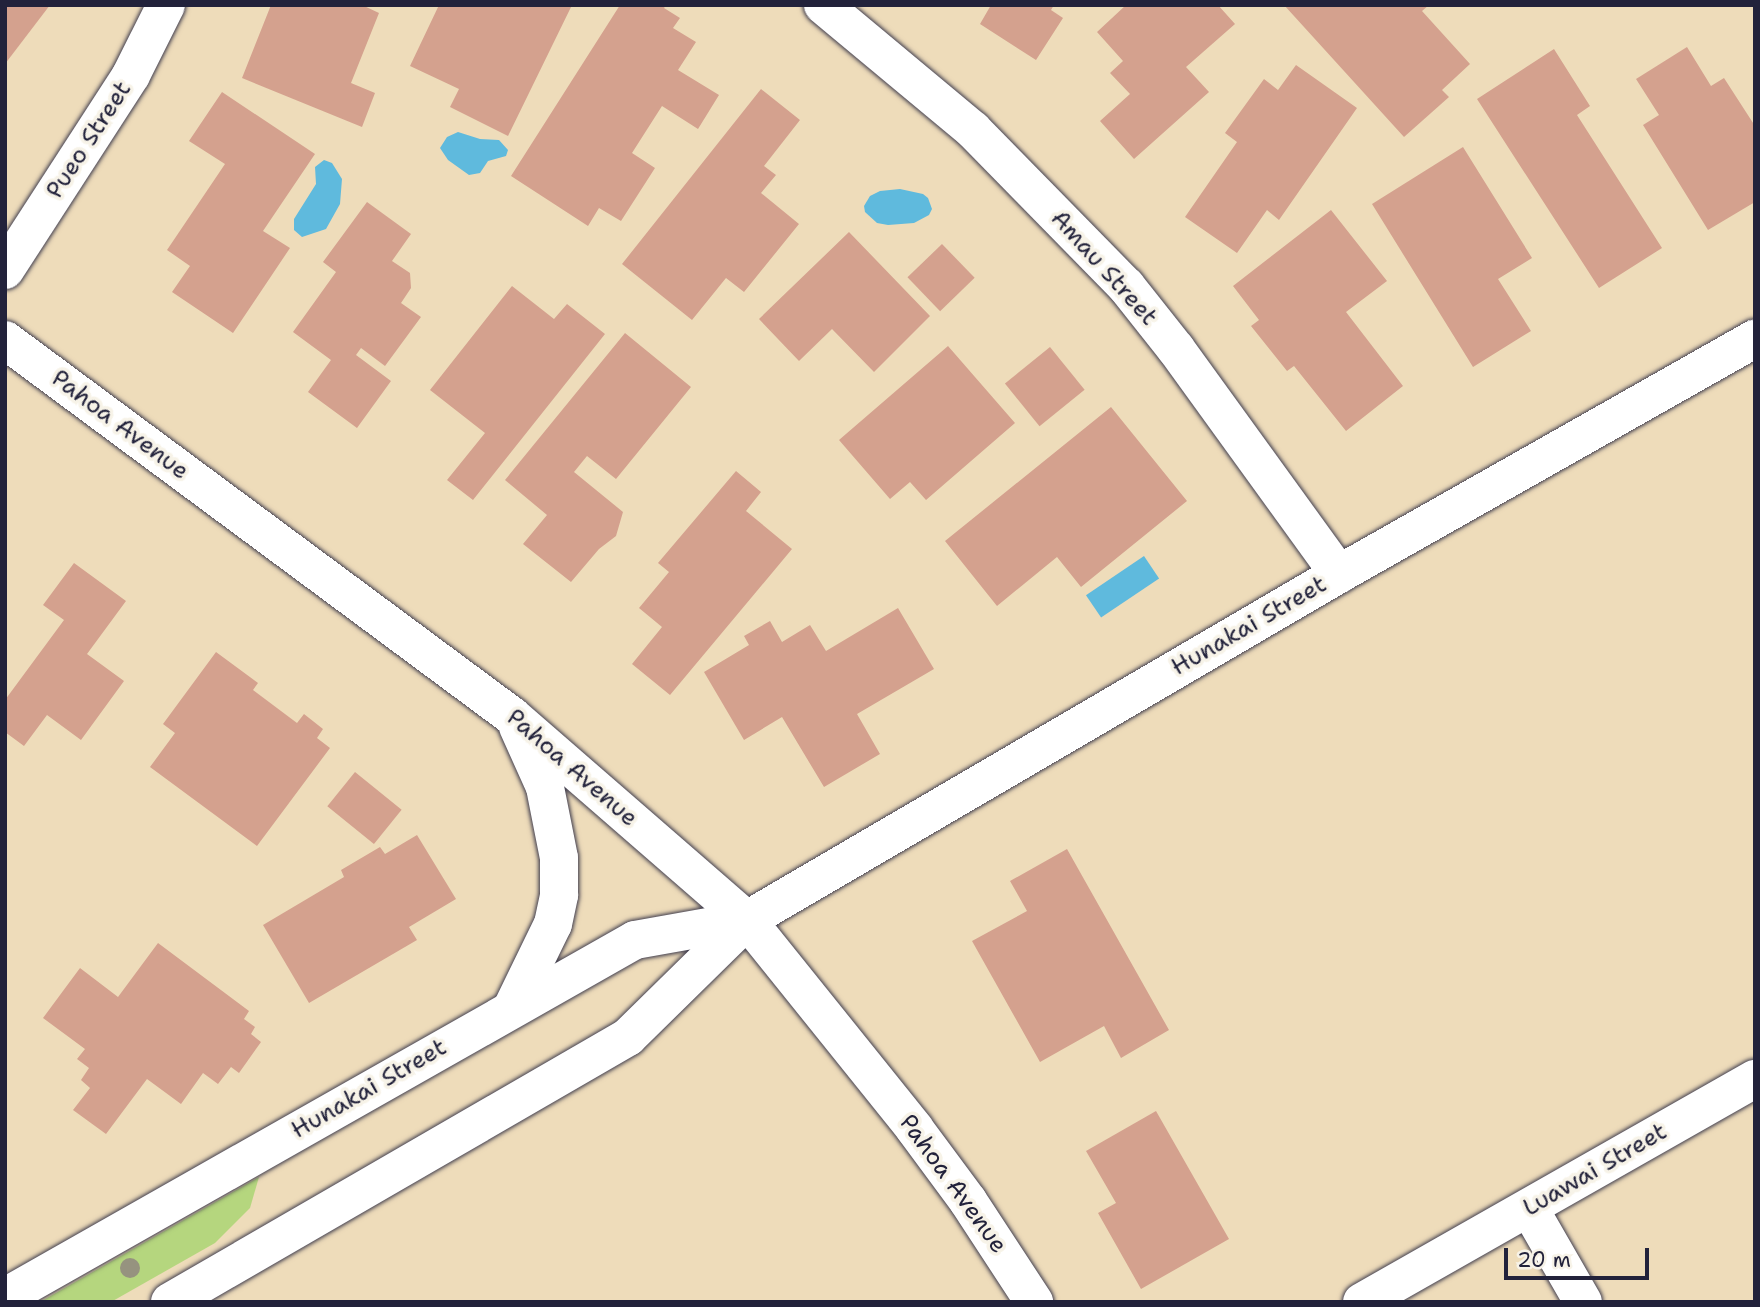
<!DOCTYPE html>
<style>
body{margin:0}
#map{position:relative;width:1760px;height:1307px;overflow:hidden;background:#eedcba;font-family:"Shantell Sans",sans-serif}
div>[style]{position:absolute}
.green>*{inset:0;background:#b5d67e}
.water>*{inset:0;background:#5fbadd;transform-origin:0 0}
.building>*{inset:0;background:#d4a18e;transform-origin:0 0}
.roads{filter:drop-shadow(0 0 2px #413e4e) drop-shadow(0 0 2px #413e4e)}
.minor>*{height:38px;margin:-19px;padding:0 19px;transform-origin:19px;border-radius:19px;background:#fff}
.trees>*{width:20px;height:20px;margin:-10px;border-radius:50%;background:#96937f}
span{translate:-50% -50%;white-space:nowrap;text-align:center;line-height:1.15;-webkit-text-stroke:7px #f7f3e8;paint-order:stroke}
.street-label{font-size:24px;color:#22223b}
.frame{position:absolute;inset:0;border:7px solid #22223b;pointer-events:none}
.scale{position:absolute;left:1504px;top:1248px;width:145px;height:32px;box-sizing:border-box;border:4px solid #22223b;border-top:0;padding-left:9px;font-size:21px;line-height:24px;white-space:nowrap;color:#22223b;-webkit-text-stroke:5px #f7f3e8;paint-order:stroke}
</style>
<div id="map">
<div class="green">
<div style="clip-path:polygon(259px 1177px,250px 1208px,215px 1243px,111px 1302px,40px 1302px)"></div>
</div>
<div class="water">
<div style="clip-path:polygon(458px 132px,480px 139px,499px 140px,508px 150px,506px 156px,488px 161px,480px 173px,469px 175px,448px 160px,440px 148px,447px 137px)"></div>
<div style="clip-path:polygon(324px 160px,332px 163px,342px 179px,340px 204px,326px 229px,302px 237px,294px 230px,294px 219px,316px 184px,315px 167px)"></div>
<div style="clip-path:polygon(900px 189px,923px 194px,928px 198px,932px 209px,929px 215px,914px 223px,888px 225px,877px 223px,865px 212px,864px 206px,870px 196px,880px 191px)"></div>
<div style="left:1144px;top:556px;width:27px;height:70px;rotate:56deg"></div>
</div>
<div class="building">
<div style="clip-path:polygon(5px 5px,50px 5px,5px 64px)"></div>
<div style="clip-path:polygon(271px 5px,362px 5px,379px 13px,351px 83px,375px 93px,362px 127px,242px 78px)"></div>
<div style="clip-path:polygon(439px 5px,572px 5px,508px 136px,450px 107px,459px 89px,410px 66px)"></div>
<div style="clip-path:polygon(620px 5px,666px 5px,664px 8px,680px 18px,673px 28px,696px 42px,678px 70px,719px 95px,698px 129px,662px 106px,632px 153px,655px 168px,621px 221px,599px 208px,588px 226px,511px 176px)"></div>
<div style="clip-path:polygon(991px 5px,1054px 5px,1051px 10px,1063px 18px,1036px 60px,980px 24px)"></div>
<div style="clip-path:polygon(1126px 5px,1218px 5px,1235px 24px,1186px 67px,1209px 92px,1134px 159px,1100px 121px,1130px 94px,1110px 73px,1123px 61px,1097px 32px)"></div>
<div style="clip-path:polygon(1284px 5px,1429px 5px,1422px 11px,1470px 64px,1442px 90px,1449px 97px,1404px 137px)"></div>
<div style="clip-path:polygon(1687px 47px,1711px 86px,1724px 78px,1755px 126px,1755px 202px,1708px 230px,1643px 125px,1659px 115px,1636px 79px)"></div>
<div style="clip-path:polygon(1554px 49px,1590px 106px,1577px 115px,1662px 248px,1599px 288px,1477px 99px)"></div>
<div style="clip-path:polygon(1296px 65px,1357px 108px,1279px 220px,1267px 210px,1237px 253px,1185px 217px,1237px 142px,1225px 133px,1264px 79px,1278px 90px)"></div>
<div style="clip-path:polygon(761px 89px,800px 120px,764px 166px,776px 175px,761px 193px,799px 224px,744px 292px,726px 278px,692px 320px,622px 264px)"></div>
<div style="clip-path:polygon(222px 92px,315px 154px,263px 231px,290px 248px,233px 333px,172px 292px,190px 266px,167px 250px,225px 164px,189px 141px)"></div>
<div style="clip-path:polygon(1463px 147px,1532px 258px,1498px 279px,1531px 331px,1473px 367px,1372px 204px)"></div>
<div style="clip-path:polygon(367px 202px,411px 234px,392px 261px,410px 273px,411px 288px,401px 303px,421px 317px,385px 366px,361px 348px,356px 355px,391px 381px,357px 428px,308px 392px,331px 360px,293px 332px,336px 272px,323px 262px)"></div>
<div style="clip-path:polygon(1331px 210px,1387px 281px,1346px 312px,1403px 386px,1346px 431px,1294px 366px,1287px 371px,1251px 326px,1259px 320px,1233px 286px)"></div>
<div style="clip-path:polygon(849px 232px,930px 316px,874px 372px,832px 329px,799px 361px,759px 319px)"></div>
<div style="left:942px;top:244px;width:47px;height:48px;rotate:46deg"></div>
<div style="clip-path:polygon(512px 286px,554px 319px,567px 304px,605px 334px,473px 500px,447px 480px,485px 433px,430px 390px)"></div>
<div style="clip-path:polygon(625px 333px,691px 387px,616px 479px,587px 456px,574px 472px,623px 512px,616px 536px,599px 549px,571px 582px,523px 544px,547px 515px,505px 480px)"></div>
<div style="clip-path:polygon(948px 346px,1015px 423px,926px 500px,910px 482px,890px 499px,839px 440px)"></div>
<div style="left:1050px;top:347px;width:55px;height:58px;rotate:51deg"></div>
<div style="clip-path:polygon(1111px 407px,1187px 501px,1081px 587px,1057px 557px,997px 606px,945px 541px)"></div>
<div style="clip-path:polygon(736px 471px,761px 492px,746px 511px,792px 549px,670px 695px,632px 664px,662px 627px,639px 608px,669px 572px,658px 563px)"></div>
<div style="clip-path:polygon(74px 563px,126px 601px,87px 654px,124px 681px,81px 740px,47px 715px,24px 746px,5px 732px,5px 700px,64px 620px,43px 605px)"></div>
<div style="clip-path:polygon(898px 608px,934px 669px,857px 714px,880px 754px,824px 787px,782px 717px,744px 740px,704px 672px,749px 645px,744px 636px,770px 621px,782px 642px,810px 625px,826px 651px)"></div>
<div style="clip-path:polygon(216px 652px,258px 683px,253px 690px,297px 723px,304px 714px,323px 729px,317px 738px,330px 748px,257px 846px,150px 767px,175px 733px,163px 724px)"></div>
<div style="left:355px;top:772px;width:60px;height:44px;rotate:39deg"></div>
<div style="clip-path:polygon(417px 835px,456px 899px,409px 927px,417px 940px,309px 1003px,263px 925px,344px 877px,341px 870px,380px 847px,385px 854px)"></div>
<div style="clip-path:polygon(1067px 849px,1169px 1030px,1121px 1058px,1104px 1026px,1040px 1062px,972px 941px,1027px 911px,1010px 881px)"></div>
<div style="clip-path:polygon(158px 943px,249px 1011px,244px 1019px,255px 1027px,251px 1034px,261px 1042px,239px 1073px,231px 1067px,218px 1084px,203px 1073px,181px 1104px,147px 1079px,106px 1134px,73px 1110px,90px 1088px,81px 1080px,89px 1068px,77px 1059px,85px 1049px,43px 1018px,80px 968px,118px 997px)"></div>
<div style="clip-path:polygon(1156px 1111px,1229px 1239px,1141px 1289px,1098px 1213px,1116px 1203px,1086px 1151px)"></div>
</div>
<div class="roads">
<div class="minor">
<div style="left:823px;top:5px;width:195px;rotate:39.8deg"></div>
<div style="left:973px;top:130px;width:219px;rotate:45.6deg"></div>
<div style="left:1126px;top:286px;width:80px;rotate:51.6deg"></div>
<div style="left:1176px;top:349px;width:278px;rotate:54.1deg"></div>
<div style="left:5px;top:270px;width:232px;rotate:-57.1deg"></div>
<div style="left:131px;top:75px;width:78px;rotate:-63.4deg"></div>
<div style="left:5px;top:340px;width:631px;rotate:36.56deg"></div>
<div style="left:512px;top:716px;width:311px;rotate:41deg"></div>
<div style="left:747px;top:920px;width:267px;rotate:51.2deg"></div>
<div style="left:914px;top:1128px;width:91px;rotate:53.5deg"></div>
<div style="left:968px;top:1201px;width:121px;rotate:56.8deg"></div>
<div style="left:512px;top:1008px;width:93px;rotate:-64deg"></div>
<div style="left:553px;top:924px;width:30px;rotate:-78deg"></div>
<div style="left:559px;top:895px;width:37px;rotate:-90deg"></div>
<div style="left:559px;top:858px;width:72px;rotate:-101.2deg"></div>
<div style="left:545px;top:787px;width:66px;rotate:-114.2deg"></div>
<div style="left:1529px;top:1208px;width:108px;rotate:60.1deg"></div>
<div style="left:5px;top:1297px;width:724px;rotate:-29.54deg"></div>
<div style="left:635px;top:940px;width:114px;rotate:-10.1deg"></div>
<div style="left:170px;top:1302px;width:529px;rotate:-30.05deg"></div>
<div style="left:628px;top:1037px;width:167px;rotate:-44.5deg"></div>
<div style="left:747px;top:920px;width:686px;rotate:-30.3deg"></div>
<div style="left:1339px;top:574px;width:478px;rotate:-29.5deg"></div>
<div style="left:1362px;top:1302px;width:452px;rotate:-29.6deg"></div>
</div>
</div>
<div class="trees">
<div style="left:130px;top:1268px"></div>
</div>
<div class="street-label">
<span style="left:89px;top:140px;rotate:-57deg">Pueo Street</span>
<span style="left:1104px;top:268px;rotate:48deg">Amau Street</span>
<span style="left:120px;top:425px;rotate:37deg">Pahoa Avenue</span>
<span style="left:1249px;top:626px;rotate:-30deg">Hunakai Street</span>
<span style="left:572px;top:768px;rotate:41deg">Pahoa Avenue</span>
<span style="left:369px;top:1089px;rotate:-30deg">Hunakai Street</span>
<span style="left:1595px;top:1170px;rotate:-30deg">Luawai Street</span>
<span style="left:953px;top:1184px;rotate:54deg">Pahoa Avenue</span>
</div>
<div class="frame"></div>
<div class="scale">20 m</div>
</div>
